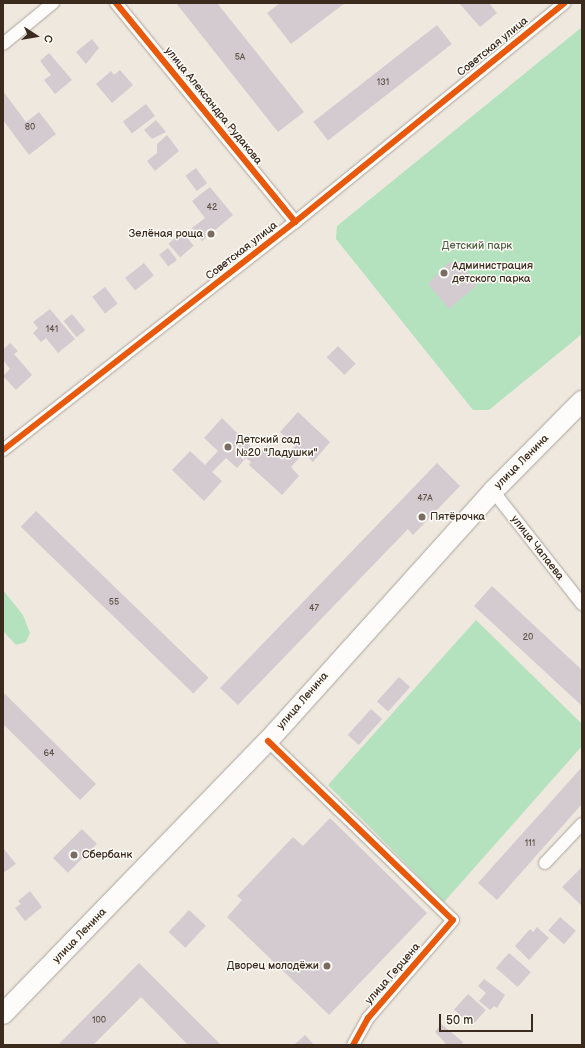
<!DOCTYPE html>
<meta charset="utf-8">
<style>
body{margin:0}
#map{position:relative;width:585px;height:1048px;overflow:hidden;background:#efe8de;font-family:"Balsamiq Sans",sans-serif}
div>[style]{position:absolute}
.green>*{inset:0;background:#b4e2be}
.building>*{inset:0;background:#d4cbd0;transform-origin:0 0}
.roads{filter:drop-shadow(0 0 1px #aba49d) drop-shadow(0 0 1px #aba49d)}
.minor>*{height:12px;margin:-6px;padding:0 6px;transform-origin:6px;border-radius:6px;background:#fdfcfa}
.primary>*{height:20px;margin:-10px;padding:0 10px;transform-origin:10px;border-radius:10px;background:#fdfcfa}
.cycleway>*{height:6px;margin:-3px;padding:0 3px;transform-origin:3px;border-radius:3px;background:#e8590c}
.dots>*{width:11px;height:11px;translate:-50% -50%;box-sizing:border-box;border:2px solid #fdfcf7;border-radius:50%}
span{translate:-50% -50%;white-space:nowrap;text-align:center;line-height:1.15;-webkit-text-stroke:3px #fdfcf7;paint-order:stroke}
.number-label{font-size:9px;color:#61524a}
.number-label span{-webkit-text-stroke-width:0}
.street-label{font-size:11px;color:#3b2a1e}
.poi-label{font-size:11px;color:#3b2a1e}
.right{translate:-100% -50%;text-align:right}
.left{translate:0 -50%;text-align:left}
.park-label{font-size:11px;color:#516046}
.frame{position:absolute;inset:0;border:4px solid #3b2a1e;pointer-events:none}
.north{position:absolute;left:16px;top:16px;width:40px;height:40px;-webkit-text-stroke:3px #fdfcf7;paint-order:stroke;rotate:102deg;font-size:11px;font-weight:700;line-height:16px;text-align:center;color:#3b2a1e}
.north::after{content:'';display:block;margin:auto;width:14px;height:18px;background:#3b2a1e;clip-path:polygon(50% 0,100% 100%,50% 72%,0 100%)}
.scale{position:absolute;left:439px;top:1014px;width:94px;height:18px;box-sizing:border-box;border:2px solid #3b2a1e;border-top:0;padding-left:5px;font-size:12px;line-height:14px;white-space:nowrap;color:#3b2a1e;-webkit-text-stroke:3px #fdfcf7;paint-order:stroke}
</style>
<div id="map">
<div class="green">
<div style="clip-path:polygon(582px 27px,582px 334px,489px 410px,473px 410px,336px 239px,337px 226px)"></div>
<div style="clip-path:polygon(3px 590px,23px 615px,30px 633px,26px 642px,16px 645px,3px 631px)"></div>
<div style="clip-path:polygon(476px 620px,582px 724px,582px 746px,444px 902px,328px 785px)"></div>
</div>
<div class="building">
<div style="clip-path:polygon(176px 3px,217px 3px,304px 112px,278px 132px)"></div>
<div style="clip-path:polygon(280px 3px,345px 3px,291px 44px,267px 13px)"></div>
<div style="clip-path:polygon(459px 3px,489px 3px,497px 13px,480px 27px)"></div>
<div style="left:437px;top:25px;width:24px;height:157px;rotate:52deg"></div>
<div style="clip-path:polygon(92px 39px,99px 48px,86px 64px,76px 52px)"></div>
<div style="clip-path:polygon(49px 53px,72px 80px,55px 94px,44px 80px,51px 75px,40px 61px)"></div>
<div style="clip-path:polygon(120px 70px,133px 85px,112px 103px,96px 84px,111px 71px,114px 75px)"></div>
<div style="clip-path:polygon(3px 91px,26px 122px,39px 112px,56px 134px,29px 155px,3px 120px)"></div>
<div style="left:146px;top:104px;width:15px;height:29px;rotate:53deg"></div>
<div style="clip-path:polygon(156px 120px,166px 132px,152px 139px,144px 130px)"></div>
<div style="clip-path:polygon(167px 135px,179px 151px,155px 171px,147px 161px,157px 153px,157px 144px)"></div>
<div style="left:196px;top:168px;width:19px;height:13px;rotate:54deg"></div>
<div style="clip-path:polygon(210px 187px,233px 215px,202px 241px,192px 228px,205px 218px,192px 201px)"></div>
<div style="left:182px;top:232px;width:18px;height:18px;rotate:49deg"></div>
<div style="left:168px;top:248px;width:15px;height:11px;rotate:53deg"></div>
<div style="clip-path:polygon(450px 261px,453px 266px,459px 262px,477px 285px,449px 309px,428px 284px)"></div>
<div style="left:144px;top:263px;width:16px;height:24px;rotate:52deg"></div>
<div style="left:105px;top:287px;width:21px;height:16px;rotate:53deg"></div>
<div style="clip-path:polygon(50px 309px,75px 339px,58px 353px,46px 338px,41px 342px,33px 333px,38px 328px,33px 322px)"></div>
<div style="left:72px;top:314px;width:21px;height:11px;rotate:51deg"></div>
<div style="clip-path:polygon(10px 343px,18px 351px,14px 354px,32px 375px,16px 390px,3px 376px,10px 369px,3px 360px,3px 350px)"></div>
<div style="left:338px;top:346px;width:25px;height:16px;rotate:45deg"></div>
<div style="clip-path:polygon(298px 412px,330px 442px,313px 462px,304px 453px,291px 467px,299px 476px,282px 495px,249px 465px,251px 462px,246px 458px,237px 468px,226px 458px,212px 472px,222px 481px,204px 501px,172px 470px,190px 451px,205px 465px,218px 451px,204px 438px,222px 418px,258px 454px,267px 445px,282px 460px,295px 446px,280px 432px)"></div>
<div style="clip-path:polygon(437px 463px,460px 486px,413px 535px,408px 529px,238px 705px,220px 688px)"></div>
<div style="left:36px;top:511px;width:240px;height:22px;rotate:44deg"></div>
<div style="clip-path:polygon(492px 586px,582px 670px,582px 706px,474px 606px)"></div>
<div style="left:399px;top:677px;width:15px;height:33px;rotate:42deg"></div>
<div style="clip-path:polygon(3px 692px,96px 784px,80px 800px,3px 724px)"></div>
<div style="left:371px;top:709px;width:15px;height:35px;rotate:42deg"></div>
<div style="clip-path:polygon(582px 767px,582px 804px,497px 900px,478px 883px)"></div>
<div style="clip-path:polygon(330px 818px,427px 913px,329px 1015px,227px 917px,242px 900px,237px 896px,293px 837px,303px 846px)"></div>
<div style="left:82px;top:829px;width:21px;height:41px;rotate:45deg"></div>
<div style="clip-path:polygon(3px 848px,16px 864px,3px 873px)"></div>
<div style="clip-path:polygon(582px 867px,582px 906px,562px 887px)"></div>
<div style="clip-path:polygon(30px 891px,42px 907px,25px 921px,15px 908px,21px 904px,18px 901px)"></div>
<div style="left:189px;top:910px;width:23px;height:30px;rotate:43deg"></div>
<div style="left:560px;top:917px;width:21px;height:18px;rotate:41deg"></div>
<div style="clip-path:polygon(537px 927px,549px 938px,529px 960px,515px 946px,530px 929px,533px 932px)"></div>
<div style="left:509px;top:953px;width:29px;height:20px;rotate:41deg"></div>
<div style="clip-path:polygon(139px 963px,221px 1045px,188px 1045px,141px 997px,93px 1045px,58px 1045px)"></div>
<div style="clip-path:polygon(484px 979px,505px 995px,497px 1008px,494px 1006px,490px 1010px,479px 1001px,486px 993px,478px 986px)"></div>
<div style="left:468px;top:994px;width:24px;height:21px;rotate:42deg"></div>
<div style="clip-path:polygon(441px 1024px,463px 1042px,461px 1045px,447px 1045px,435px 1032px)"></div>
<div style="clip-path:polygon(305px 1035px,314px 1045px,295px 1044px)"></div>
</div>
<div class="roads">
<div class="minor">
<div style="left:116px;top:3px;width:283px;rotate:50.7deg"></div>
<div style="left:3px;top:44px;width:65px;rotate:-39.4deg"></div>
<div style="left:3px;top:450px;width:370px;rotate:-38deg"></div>
<div style="left:295px;top:222px;width:347px;rotate:-39.1deg"></div>
<div style="left:493px;top:491px;width:144px;rotate:51.8deg"></div>
<div style="left:268px;top:741px;width:257px;rotate:44.1deg"></div>
<div style="left:453px;top:920px;width:130px;rotate:130.9deg"></div>
<div style="left:368px;top:1018px;width:31px;rotate:119deg"></div>
<div style="left:545px;top:863px;width:54px;rotate:-46.5deg"></div>
</div>
<div class="primary">
<div style="left:3px;top:1014px;width:380px;rotate:-45.9deg"></div>
<div style="left:268px;top:741px;width:336px;rotate:-48deg"></div>
<div style="left:493px;top:491px;width:127px;rotate:-45.3deg"></div>
</div>
</div>
<div class="cycleway">
<div style="left:116px;top:3px;width:283px;rotate:50.7deg"></div>
<div style="left:3px;top:450px;width:370px;rotate:-38deg"></div>
<div style="left:295px;top:222px;width:347px;rotate:-39.1deg"></div>
<div style="left:268px;top:741px;width:257px;rotate:44.1deg"></div>
<div style="left:453px;top:920px;width:130px;rotate:130.9deg"></div>
<div style="left:368px;top:1018px;width:31px;rotate:119deg"></div>
</div>
<div class="dots">
<div style="left:211px;top:234px;background:#7a6c61"></div>
<div style="left:444px;top:273px;background:#7a6c61"></div>
<div style="left:228px;top:447px;background:#7a6c61"></div>
<div style="left:422px;top:517px;background:#7a6c61"></div>
<div style="left:74px;top:855px;background:#7a6c61"></div>
<div style="left:327px;top:966px;background:#7a6c61"></div>
</div>
<div class="number-label">
<span style="left:240px;top:58px">5А</span>
<span style="left:383px;top:83px">131</span>
<span style="left:30px;top:128px">80</span>
<span style="left:212px;top:208px">42</span>
<span style="left:52px;top:330px">141</span>
<span style="left:425px;top:499px">47А</span>
<span style="left:114px;top:603px">55</span>
<span style="left:314px;top:609px">47</span>
<span style="left:528px;top:638px">20</span>
<span style="left:49px;top:754px">64</span>
<span style="left:530px;top:844px">111</span>
<span style="left:99px;top:1021px">100</span>
</div>
<div class="street-label">
<span style="left:493px;top:47px;rotate:-39deg">Советская улица</span>
<span style="left:213px;top:106px;rotate:51deg">улица Александра Рудакова</span>
<span style="left:242px;top:251px;rotate:-38deg">Советская улица</span>
<span style="left:522px;top:462px;rotate:-45deg">улица Ленина</span>
<span style="left:537px;top:548px;rotate:52deg">улица Чапаева</span>
<span style="left:303px;top:701px;rotate:-49deg">улица Ленина</span>
<span style="left:80px;top:936px;rotate:-46deg">улица Ленина</span>
<span style="left:393px;top:974px;rotate:-49deg">улица Герцена</span>
</div>
<div class="poi-label">
<span class="right" style="left:203px;top:234px">Зелёная роща</span>
<span class="left" style="left:452px;top:273px">Администрация<br>детского парка</span>
<span class="left" style="left:236px;top:447px">Детский сад<br>№20 "Ладушки"</span>
<span class="left" style="left:430px;top:517px">Пятёрочка</span>
<span class="left" style="left:82px;top:855px">Сбербанк</span>
<span class="right" style="left:319px;top:966px">Дворец молодёжи</span>
</div>
<div class="park-label">
<span style="left:477px;top:246px">Детский парк</span>
</div>
<div class="frame"></div>
<div class="north">С</div>
<div class="scale">50 m</div>
</div>
